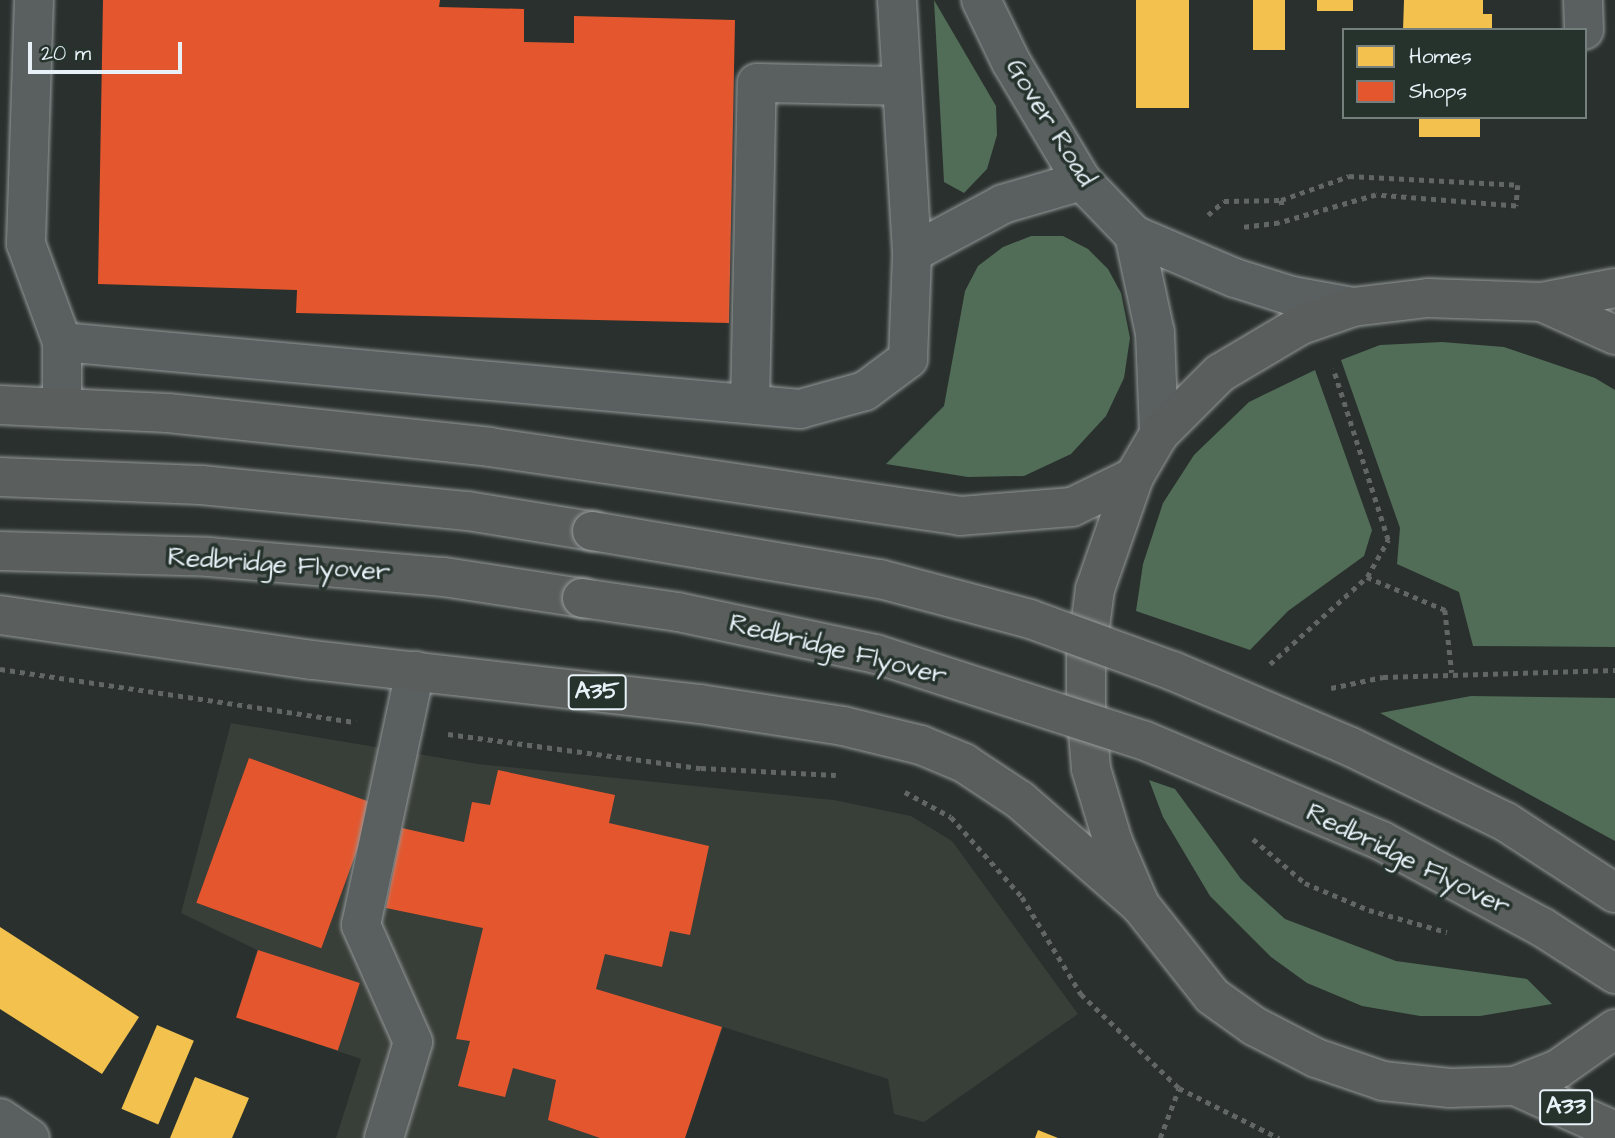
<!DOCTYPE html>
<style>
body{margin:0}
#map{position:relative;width:1615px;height:1138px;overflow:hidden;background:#29302d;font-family:"Architects Daughter",sans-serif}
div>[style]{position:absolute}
.built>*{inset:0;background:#383e38}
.green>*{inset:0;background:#516c57}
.homes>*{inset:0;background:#f2c14e;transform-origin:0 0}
.shops>*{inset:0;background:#e4572e;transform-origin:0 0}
.path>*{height:4.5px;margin-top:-2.25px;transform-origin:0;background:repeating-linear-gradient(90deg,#626665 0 5px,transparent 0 10px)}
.roads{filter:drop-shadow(0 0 2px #959a9a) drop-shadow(0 0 2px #959a9a)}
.minor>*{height:38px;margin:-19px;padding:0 19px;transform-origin:19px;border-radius:19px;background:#5a6060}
.major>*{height:38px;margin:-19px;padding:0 19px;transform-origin:19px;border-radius:19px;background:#5a5e5c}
.highway>*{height:38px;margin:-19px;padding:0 19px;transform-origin:19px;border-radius:19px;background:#5a5e5c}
.bridges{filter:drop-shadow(0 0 2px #959a9a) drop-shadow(0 0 2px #959a9a)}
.major-bridge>*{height:38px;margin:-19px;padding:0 19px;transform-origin:19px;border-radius:19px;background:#5a5e5c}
span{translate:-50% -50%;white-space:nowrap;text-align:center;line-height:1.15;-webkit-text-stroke:7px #26332d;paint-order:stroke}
.shield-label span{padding:2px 5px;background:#26332d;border:2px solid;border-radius:5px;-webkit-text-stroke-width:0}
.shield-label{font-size:24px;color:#e8f1f8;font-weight:700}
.street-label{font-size:26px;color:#e8f1f8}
.legend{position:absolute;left:1342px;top:28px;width:245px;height:91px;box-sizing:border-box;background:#26332d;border:2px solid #747f7e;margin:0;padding:9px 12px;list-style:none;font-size:21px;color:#e8f1f8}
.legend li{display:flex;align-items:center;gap:14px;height:35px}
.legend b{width:35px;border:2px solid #747f7e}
.scale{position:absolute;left:28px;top:42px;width:154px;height:32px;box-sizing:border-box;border:4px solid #e8f1f8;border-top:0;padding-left:9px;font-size:21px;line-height:24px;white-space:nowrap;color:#e8f1f8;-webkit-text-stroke:5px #26332d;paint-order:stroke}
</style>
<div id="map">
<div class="built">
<div style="clip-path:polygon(231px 723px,478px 764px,834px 800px,911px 816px,952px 841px,1078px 1014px,924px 1122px,894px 1114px,888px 1079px,723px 1027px,685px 1138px,336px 1138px,361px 1059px,236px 1017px,257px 950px,181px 913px)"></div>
</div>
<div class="green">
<div style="clip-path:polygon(934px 0,996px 106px,997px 135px,987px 169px,964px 193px,944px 182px)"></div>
<div style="clip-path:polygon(1031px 236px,1063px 236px,1088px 249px,1108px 269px,1121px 293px,1130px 338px,1124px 378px,1106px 416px,1071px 454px,1024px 476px,968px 477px,886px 464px,944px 406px,965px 291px,978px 266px,1003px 247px)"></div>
<div style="clip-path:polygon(1442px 342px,1504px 347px,1595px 378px,1615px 390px,1615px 647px,1473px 646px,1459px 592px,1397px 564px,1400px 528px,1341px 360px,1380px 345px)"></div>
<div style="clip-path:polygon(1315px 370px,1372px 530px,1364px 556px,1288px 611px,1250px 650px,1136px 611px,1143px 564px,1163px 503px,1194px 455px,1249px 402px)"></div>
<div style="clip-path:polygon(1471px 696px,1615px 698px,1615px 841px,1380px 713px)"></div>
<div style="clip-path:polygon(1149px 780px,1175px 789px,1241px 879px,1285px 919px,1396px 961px,1527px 979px,1552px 1004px,1480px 1016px,1420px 1016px,1362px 1006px,1307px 983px,1271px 957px,1210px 896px,1163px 817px)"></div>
</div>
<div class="homes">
<div style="left:1136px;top:0;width:53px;height:108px"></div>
<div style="left:1253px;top:0;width:32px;height:50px"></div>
<div style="left:1317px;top:0;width:36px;height:11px"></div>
<div style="clip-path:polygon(1404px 0,1483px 0,1483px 14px,1492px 14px,1492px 30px,1403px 30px)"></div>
<div style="left:1419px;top:117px;width:61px;height:20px"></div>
<div style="clip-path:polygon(0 927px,139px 1017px,102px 1074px,0 1009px)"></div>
<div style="left:157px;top:1025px;width:40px;height:91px;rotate:23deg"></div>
<div style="clip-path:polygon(195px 1077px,249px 1098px,232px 1138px,170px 1138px)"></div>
<div style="clip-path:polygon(1038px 1130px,1058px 1138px,1035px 1138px)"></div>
</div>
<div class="shops">
<div style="clip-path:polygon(103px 0,440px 0,439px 7px,524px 9px,524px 42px,574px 43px,574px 16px,735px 20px,729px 323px,296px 313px,297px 290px,98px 284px)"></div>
<div style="left:249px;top:758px;width:133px;height:154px;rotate:20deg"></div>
<div style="clip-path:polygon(498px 770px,615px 795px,609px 823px,709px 846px,690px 935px,670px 931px,662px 967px,605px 954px,596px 989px,722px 1027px,685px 1138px,600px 1138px,548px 1120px,556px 1080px,513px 1068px,505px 1097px,458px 1086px,470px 1041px,456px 1039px,483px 928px,386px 908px,402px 828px,464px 842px,472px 802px,490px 805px)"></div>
<div style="left:258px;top:950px;width:107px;height:71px;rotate:18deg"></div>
</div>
<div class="path">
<div style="left:1281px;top:200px;width:9px;rotate:77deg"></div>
<div style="left:1208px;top:215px;width:21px;rotate:-41deg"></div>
<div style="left:1224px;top:201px;width:57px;rotate:-1deg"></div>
<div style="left:1281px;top:200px;width:72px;rotate:-19.4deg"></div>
<div style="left:1349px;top:176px;width:169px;rotate:3deg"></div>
<div style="left:1518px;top:185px;width:21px;rotate:95deg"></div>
<div style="left:1516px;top:206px;width:140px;rotate:-175.5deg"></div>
<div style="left:1376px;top:195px;width:101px;rotate:163.9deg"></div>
<div style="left:1279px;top:223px;width:39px;rotate:173deg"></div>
<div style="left:1367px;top:577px;width:85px;rotate:22.9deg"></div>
<div style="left:1445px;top:610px;width:63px;rotate:83.7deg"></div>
<div style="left:1270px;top:664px;width:130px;rotate:-41.9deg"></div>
<div style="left:1367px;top:577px;width:43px;rotate:-60.4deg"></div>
<div style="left:1388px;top:540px;width:180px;rotate:-107.8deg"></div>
<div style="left:0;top:669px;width:360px;rotate:8.5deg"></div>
<div style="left:1331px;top:688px;width:53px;rotate:-11.9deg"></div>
<div style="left:1383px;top:677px;width:232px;rotate:-1.7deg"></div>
<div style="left:448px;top:734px;width:255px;rotate:7.7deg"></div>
<div style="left:701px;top:768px;width:135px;rotate:3deg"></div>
<div style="left:905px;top:792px;width:52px;rotate:28.5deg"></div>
<div style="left:951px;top:817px;width:107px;rotate:48.4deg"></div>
<div style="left:1022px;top:897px;width:114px;rotate:58.7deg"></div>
<div style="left:1081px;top:994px;width:136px;rotate:43.8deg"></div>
<div style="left:1179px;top:1088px;width:112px;rotate:26.6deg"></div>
<div style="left:1253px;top:839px;width:68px;rotate:40.2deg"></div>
<div style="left:1305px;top:883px;width:69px;rotate:22.9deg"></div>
<div style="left:1369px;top:910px;width:81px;rotate:15.8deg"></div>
<div style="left:1160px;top:1138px;width:53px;rotate:-69.2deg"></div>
</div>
<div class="roads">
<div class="minor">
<div style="left:34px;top:0;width:244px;rotate:91.9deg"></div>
<div style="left:26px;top:244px;width:104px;rotate:69.8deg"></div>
<div style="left:897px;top:0;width:253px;rotate:86.6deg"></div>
<div style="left:981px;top:0;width:69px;rotate:64.2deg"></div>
<div style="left:1011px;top:62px;width:139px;rotate:59.2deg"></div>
<div style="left:1082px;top:181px;width:75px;rotate:46.1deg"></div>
<div style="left:1134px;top:235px;width:110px;rotate:23.1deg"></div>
<div style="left:1235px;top:278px;width:60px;rotate:17.5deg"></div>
<div style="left:1292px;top:296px;width:62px;rotate:10.2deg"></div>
<div style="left:1583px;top:0;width:30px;rotate:88deg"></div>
<div style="left:1134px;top:235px;width:100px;rotate:77.9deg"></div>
<div style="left:1155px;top:333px;width:101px;rotate:87.7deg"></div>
<div style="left:750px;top:404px;width:321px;rotate:-88.8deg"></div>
<div style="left:757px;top:83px;width:142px;rotate:1.2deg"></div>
<div style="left:62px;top:405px;width:63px;rotate:-90deg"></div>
<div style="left:62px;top:342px;width:741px;rotate:5.19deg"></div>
<div style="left:800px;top:409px;width:67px;rotate:-15.5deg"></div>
<div style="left:865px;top:391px;width:54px;rotate:-36.7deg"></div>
<div style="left:908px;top:359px;width:106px;rotate:-87.8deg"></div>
<div style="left:912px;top:253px;width:103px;rotate:-28.3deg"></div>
<div style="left:1003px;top:204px;width:82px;rotate:-16.2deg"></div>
<div style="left:0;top:1118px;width:36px;rotate:34deg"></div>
<div style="left:384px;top:1138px;width:100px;rotate:-73.2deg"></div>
<div style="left:413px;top:1042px;width:128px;rotate:-114deg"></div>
<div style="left:361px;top:925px;width:260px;rotate:-78deg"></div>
</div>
<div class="major">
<div style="left:0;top:405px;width:168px;rotate:2.7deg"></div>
<div style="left:168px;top:413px;width:323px;rotate:6deg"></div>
<div style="left:489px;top:447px;width:476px;rotate:8.3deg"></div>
<div style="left:960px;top:516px;width:112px;rotate:-4.6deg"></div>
<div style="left:1072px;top:507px;width:69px;rotate:-25.8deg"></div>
<div style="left:0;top:477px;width:201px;rotate:2.3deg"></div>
<div style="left:201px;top:485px;width:268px;rotate:5.6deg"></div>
<div style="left:468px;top:511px;width:126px;rotate:9.2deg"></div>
<div style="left:0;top:551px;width:209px;rotate:1.6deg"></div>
<div style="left:209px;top:557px;width:236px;rotate:4.9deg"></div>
<div style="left:444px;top:577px;width:140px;rotate:8.7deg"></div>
<div style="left:0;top:615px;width:316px;rotate:8.2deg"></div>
<div style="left:313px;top:660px;width:389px;rotate:6.5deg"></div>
<div style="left:700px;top:704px;width:145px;rotate:8.7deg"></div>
<div style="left:843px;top:726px;width:80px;rotate:13.7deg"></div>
<div style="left:921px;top:745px;width:47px;rotate:22.7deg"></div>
<div style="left:964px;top:763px;width:67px;rotate:33.5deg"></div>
<div style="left:1020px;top:800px;width:159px;rotate:41.2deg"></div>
</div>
<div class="highway">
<div style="left:1542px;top:302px;width:74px;rotate:-10.9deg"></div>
<div style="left:1615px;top:335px;width:80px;rotate:-155.7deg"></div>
<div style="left:1542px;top:302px;width:114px;rotate:-178deg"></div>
<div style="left:1428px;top:298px;width:76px;rotate:173.2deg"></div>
<div style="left:1353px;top:307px;width:55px;rotate:160.9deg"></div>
<div style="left:1301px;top:325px;width:94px;rotate:149.3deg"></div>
<div style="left:1220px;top:373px;width:86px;rotate:135deg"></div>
<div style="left:1159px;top:434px;width:50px;rotate:120.2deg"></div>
<div style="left:1134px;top:477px;width:119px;rotate:109.2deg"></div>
<div style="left:1095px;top:589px;width:69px;rotate:97.5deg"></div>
<div style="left:1086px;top:657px;width:52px;rotate:90deg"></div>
<div style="left:1086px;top:709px;width:60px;rotate:85.2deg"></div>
<div style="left:1091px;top:769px;width:76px;rotate:73.2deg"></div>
<div style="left:1113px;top:842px;width:69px;rotate:66.8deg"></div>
<div style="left:1140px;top:905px;width:116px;rotate:51.6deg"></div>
<div style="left:1212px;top:996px;width:52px;rotate:35.5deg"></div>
<div style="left:1254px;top:1026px;width:70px;rotate:27.3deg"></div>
<div style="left:1316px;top:1058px;width:71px;rotate:18.9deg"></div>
<div style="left:1383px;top:1081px;width:67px;rotate:6deg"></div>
<div style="left:1450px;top:1088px;width:65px;rotate:-1.8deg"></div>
<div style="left:1515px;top:1086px;width:46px;rotate:-21.6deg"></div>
<div style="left:1558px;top:1069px;width:70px;rotate:-35.1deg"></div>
<div style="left:1515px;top:1086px;width:110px;rotate:24.2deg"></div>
</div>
</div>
<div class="bridges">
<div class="major-bridge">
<div style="left:592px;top:531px;width:292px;rotate:9.5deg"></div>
<div style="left:880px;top:579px;width:155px;rotate:14.9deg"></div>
<div style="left:1030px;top:619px;width:152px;rotate:20deg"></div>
<div style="left:1173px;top:671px;width:194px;rotate:23.1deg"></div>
<div style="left:1351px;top:747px;width:172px;rotate:25.8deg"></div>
<div style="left:1506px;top:822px;width:130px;rotate:33.1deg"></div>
<div style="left:582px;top:598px;width:97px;rotate:8.3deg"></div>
<div style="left:678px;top:612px;width:202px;rotate:12deg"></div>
<div style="left:876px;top:654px;width:281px;rotate:17.9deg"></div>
<div style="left:1143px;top:740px;width:259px;rotate:22.9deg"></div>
<div style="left:1382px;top:841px;width:182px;rotate:28.3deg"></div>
<div style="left:1542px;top:927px;width:87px;rotate:32.8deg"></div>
</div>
</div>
<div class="shield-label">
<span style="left:597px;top:692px">A35</span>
<span style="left:1566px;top:1107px">A33</span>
</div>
<div class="street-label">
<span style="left:1050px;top:123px;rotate:58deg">Gover Road</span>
<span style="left:279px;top:565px;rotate:4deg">Redbridge Flyover</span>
<span style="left:838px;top:650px;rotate:14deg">Redbridge Flyover</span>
<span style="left:1408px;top:860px;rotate:26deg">Redbridge Flyover</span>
</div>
<ul class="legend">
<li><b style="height:19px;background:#f2c14e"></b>Homes</li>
<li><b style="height:19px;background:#e4572e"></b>Shops</li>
</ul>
<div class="scale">20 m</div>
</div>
